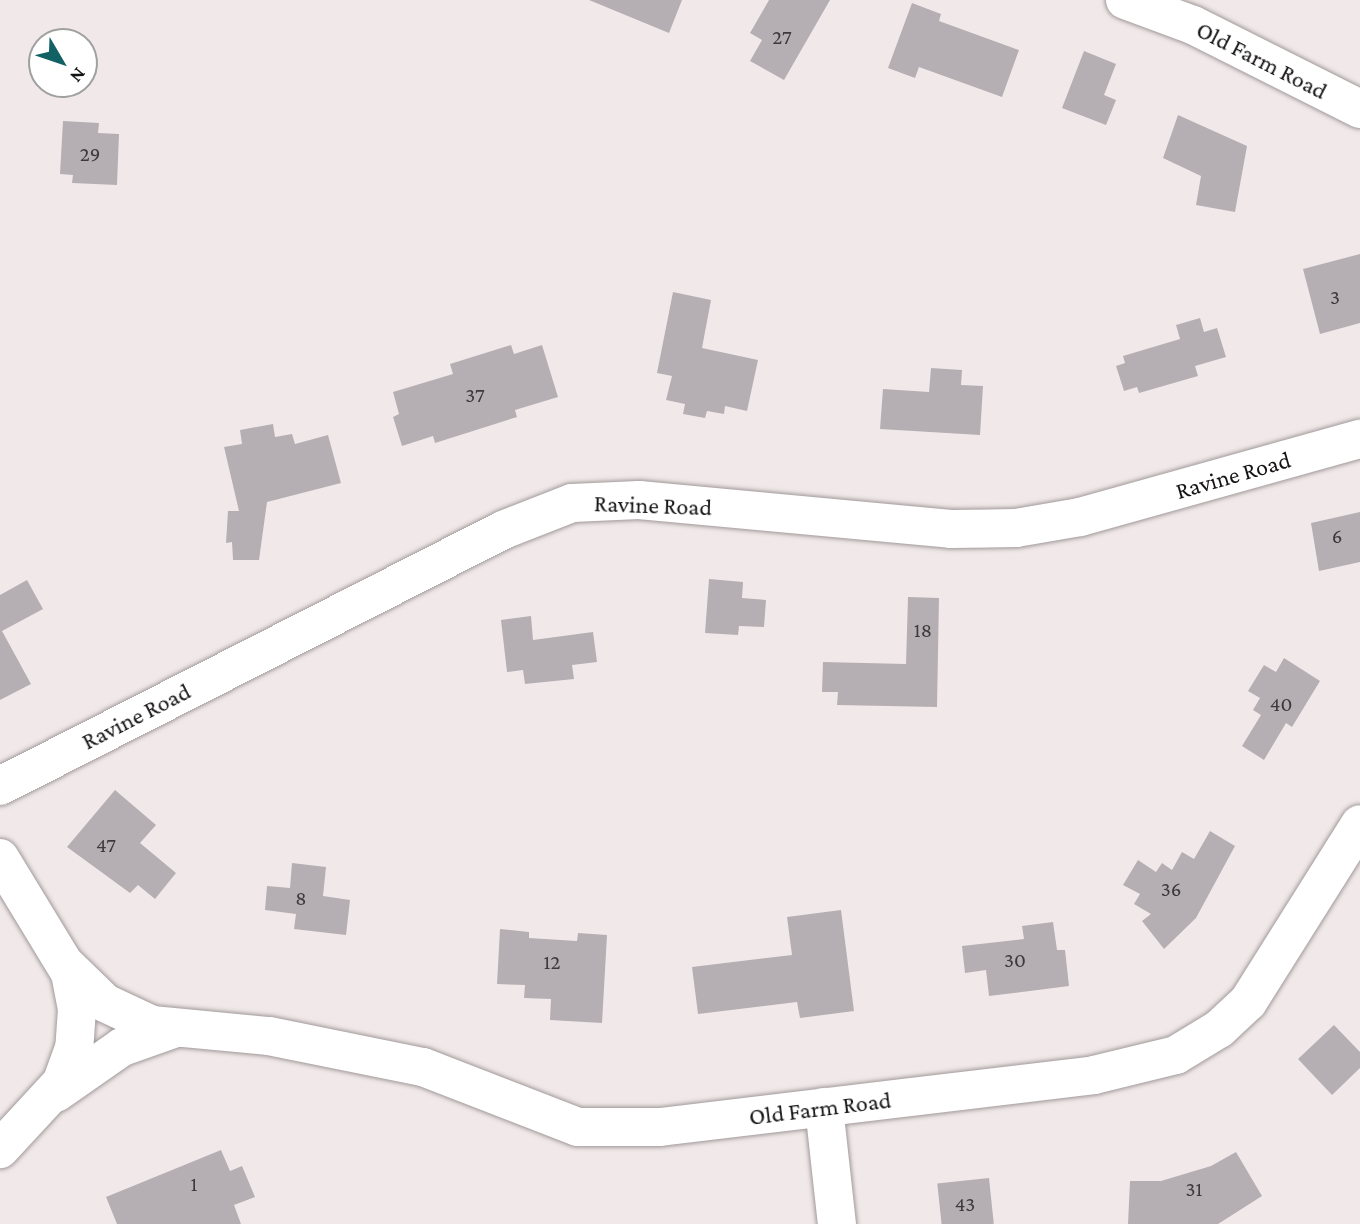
<!DOCTYPE html>
<style>
body{margin:0}
#map{position:relative;width:1360px;height:1224px;overflow:hidden;background:#f1e9e9;font-family:"Crimson Pro",serif}
div>[style]{position:absolute}
.building>*{inset:0;background:#b5afb3;transform-origin:0 0}
.roads{filter:drop-shadow(0 0 2px #a1999a) drop-shadow(0 0 2px #a1999a)}
.minor>*{height:38px;margin:-19px;padding:0 19px;transform-origin:19px;border-radius:19px;background:#fff}
span{translate:-50% -50%;white-space:nowrap;text-align:center;line-height:1.15;-webkit-text-stroke:7px #fff;paint-order:stroke}
.number-label{font-size:21px;color:#3d393a}
.number-label span{-webkit-text-stroke-width:0}
.street-label{font-size:24px;color:#151212}
.north{position:absolute;left:28px;top:28px;width:70px;height:70px;box-sizing:border-box;background:#fff;border:2px solid #a1a0a0;border-radius:50%;rotate:129deg;font-size:19px;font-weight:700;line-height:28px;text-align:center;color:#151212}
.north::after{content:'';display:block;margin:auto;width:24px;height:32px;background:#126265;clip-path:polygon(50% 0,100% 100%,50% 72%,0 100%)}
</style>
<div id="map">
<div class="building">
<div style="clip-path:polygon(589px 0,682px 0,669px 33px)"></div>
<div style="clip-path:polygon(769px 0,830px 0,784px 80px,750px 61px,762px 40px,750px 33px)"></div>
<div style="clip-path:polygon(912px 3px,941px 14px,939px 21px,1019px 50px,1002px 97px,919px 67px,915px 78px,888px 68px)"></div>
<div style="clip-path:polygon(1084px 51px,1116px 64px,1104px 95px,1116px 100px,1106px 125px,1062px 108px)"></div>
<div style="clip-path:polygon(1178px 115px,1247px 146px,1235px 212px,1196px 205px,1201px 176px,1163px 158px)"></div>
<div style="clip-path:polygon(63px 121px,99px 123px,98px 133px,119px 134px,117px 185px,72px 183px,73px 175px,60px 174px)"></div>
<div style="clip-path:polygon(1360px 254px,1360px 323px,1320px 334px,1303px 269px)"></div>
<div style="clip-path:polygon(673px 292px,711px 300px,702px 348px,758px 360px,747px 411px,725px 406px,724px 414px,707px 411px,705px 418px,683px 414px,685px 404px,666px 400px,672px 376px,657px 373px)"></div>
<div style="clip-path:polygon(1200px 318px,1204px 332px,1217px 328px,1226px 357px,1195px 366px,1198px 376px,1139px 393px,1137px 387px,1124px 391px,1116px 366px,1125px 363px,1123px 356px,1180px 339px,1176px 325px)"></div>
<div style="clip-path:polygon(511px 345px,514px 354px,542px 345px,558px 397px,515px 410px,517px 417px,435px 443px,433px 436px,402px 446px,393px 417px,399px 414px,393px 392px,453px 374px,450px 364px)"></div>
<div style="clip-path:polygon(931px 368px,962px 370px,961px 385px,983px 386px,980px 435px,880px 429px,883px 389px,929px 392px)"></div>
<div style="clip-path:polygon(273px 424px,275px 437px,292px 434px,295px 444px,328px 435px,341px 483px,267px 502px,259px 560px,233px 560px,232px 542px,226px 543px,228px 511px,239px 511px,224px 447px,242px 444px,240px 430px)"></div>
<div style="clip-path:polygon(1360px 512px,1360px 562px,1319px 571px,1311px 523px)"></div>
<div style="clip-path:polygon(709px 579px,743px 582px,742px 598px,766px 600px,764px 627px,739px 626px,738px 635px,705px 633px)"></div>
<div style="clip-path:polygon(27px 580px,43px 609px,2px 631px,31px 684px,0 700px,0 595px)"></div>
<div style="clip-path:polygon(908px 597px,939px 598px,937px 707px,837px 705px,838px 692px,822px 692px,823px 662px,906px 664px)"></div>
<div style="clip-path:polygon(531px 616px,533px 640px,593px 632px,597px 662px,572px 665px,574px 679px,525px 684px,523px 670px,507px 672px,501px 620px)"></div>
<div style="clip-path:polygon(1284px 658px,1320px 681px,1292px 727px,1286px 723px,1264px 760px,1242px 746px,1261px 715px,1253px 710px,1260px 698px,1248px 691px,1264px 665px,1276px 672px)"></div>
<div style="clip-path:polygon(115px 790px,156px 825px,140px 843px,176px 873px,155px 899px,138px 885px,130px 893px,67px 847px)"></div>
<div style="clip-path:polygon(1210px 831px,1235px 846px,1196px 918px,1164px 949px,1142px 921px,1151px 914px,1134px 904px,1140px 894px,1123px 885px,1138px 860px,1156px 872px,1162px 863px,1172px 870px,1182px 852px,1194px 859px)"></div>
<div style="clip-path:polygon(292px 863px,326px 867px,323px 896px,350px 900px,346px 935px,294px 929px,296px 914px,265px 910px,267px 886px,290px 888px)"></div>
<div style="clip-path:polygon(841px 910px,854px 1011px,800px 1018px,797px 1002px,698px 1014px,692px 967px,792px 955px,787px 917px)"></div>
<div style="clip-path:polygon(1053px 922px,1057px 950px,1065px 950px,1069px 986px,989px 996px,986px 970px,965px 973px,962px 946px,1024px 939px,1022px 926px)"></div>
<div style="clip-path:polygon(500px 929px,529px 932px,529px 938px,577px 941px,578px 933px,607px 935px,602px 1023px,550px 1020px,551px 999px,524px 998px,525px 985px,497px 984px)"></div>
<div style="clip-path:polygon(1334px 1025px,1360px 1052px,1360px 1068px,1332px 1095px,1298px 1059px)"></div>
<div style="clip-path:polygon(221px 1150px,230px 1171px,242px 1166px,255px 1197px,234px 1205px,241px 1224px,117px 1224px,106px 1197px)"></div>
<div style="clip-path:polygon(1236px 1152px,1262px 1196px,1218px 1224px,1128px 1224px,1130px 1181px,1161px 1181px,1211px 1166px)"></div>
<div style="left:989px;top:1178px;width:46px;height:52px;rotate:84deg"></div>
</div>
<div class="roads">
<div class="minor">
<div style="left:1125px;top:0;width:72px;rotate:20.2deg"></div>
<div style="left:1193px;top:25px;width:187px;rotate:26.7deg"></div>
<div style="left:0;top:786px;width:564px;rotate:-26.97deg"></div>
<div style="left:503px;top:530px;width:74px;rotate:-21.4deg"></div>
<div style="left:572px;top:503px;width:67px;rotate:-2.6deg"></div>
<div style="left:639px;top:500px;width:313px;rotate:5.3deg"></div>
<div style="left:951px;top:529px;width:65px;rotate:-0.9deg"></div>
<div style="left:1016px;top:528px;width:65px;rotate:-9.8deg"></div>
<div style="left:1080px;top:517px;width:291px;rotate:-15.6deg"></div>
<div style="left:0;top:858px;width:135px;rotate:58.7deg"></div>
<div style="left:70px;top:973px;width:37px;rotate:79deg"></div>
<div style="left:77px;top:1009px;width:39px;rotate:94deg"></div>
<div style="left:74px;top:1048px;width:37px;rotate:110deg"></div>
<div style="left:61px;top:1083px;width:90px;rotate:132.7deg"></div>
<div style="left:66px;top:965px;width:54px;rotate:44.3deg"></div>
<div style="left:105px;top:1003px;width:52px;rotate:25.1deg"></div>
<div style="left:152px;top:1025px;width:118px;rotate:5.4deg"></div>
<div style="left:269px;top:1036px;width:157px;rotate:11.4deg"></div>
<div style="left:423px;top:1067px;width:166px;rotate:21.2deg"></div>
<div style="left:578px;top:1127px;width:82px"></div>
<div style="left:660px;top:1127px;width:437px;rotate:-6.8deg"></div>
<div style="left:1094px;top:1075px;width:84px;rotate:-13.7deg"></div>
<div style="left:1176px;top:1055px;width:50px;rotate:-31.2deg"></div>
<div style="left:1219px;top:1029px;width:40px;rotate:-43deg"></div>
<div style="left:1248px;top:1002px;width:210px;rotate:-57.8deg"></div>
<div style="left:56px;top:1093px;width:80px;rotate:-34.9deg"></div>
<div style="left:122px;top:1047px;width:57px;rotate:-19.4deg"></div>
<div style="left:824px;top:1107px;width:118px;rotate:83.7deg"></div>
</div>
</div>
<div class="number-label">
<span style="left:782px;top:37px">27</span>
<span style="left:90px;top:154px">29</span>
<span style="left:1335px;top:297px">3</span>
<span style="left:475px;top:395px">37</span>
<span style="left:1337px;top:536px">6</span>
<span style="left:923px;top:630px">18</span>
<span style="left:1281px;top:704px">40</span>
<span style="left:106px;top:845px">47</span>
<span style="left:1171px;top:889px">36</span>
<span style="left:301px;top:898px">8</span>
<span style="left:1015px;top:960px">30</span>
<span style="left:552px;top:962px">12</span>
<span style="left:194px;top:1184px">1</span>
<span style="left:1194px;top:1189px">31</span>
<span style="left:965px;top:1204px">43</span>
</div>
<div class="street-label">
<span style="left:1262px;top:60px;rotate:27deg">Old Farm Road</span>
<span style="left:1233px;top:475px;rotate:-16deg">Ravine Road</span>
<span style="left:653px;top:505px;rotate:2deg">Ravine Road</span>
<span style="left:136px;top:716px;rotate:-27deg">Ravine Road</span>
<span style="left:820px;top:1108px;rotate:-7deg">Old Farm Road</span>
</div>
<div class="north">N</div>
</div>
